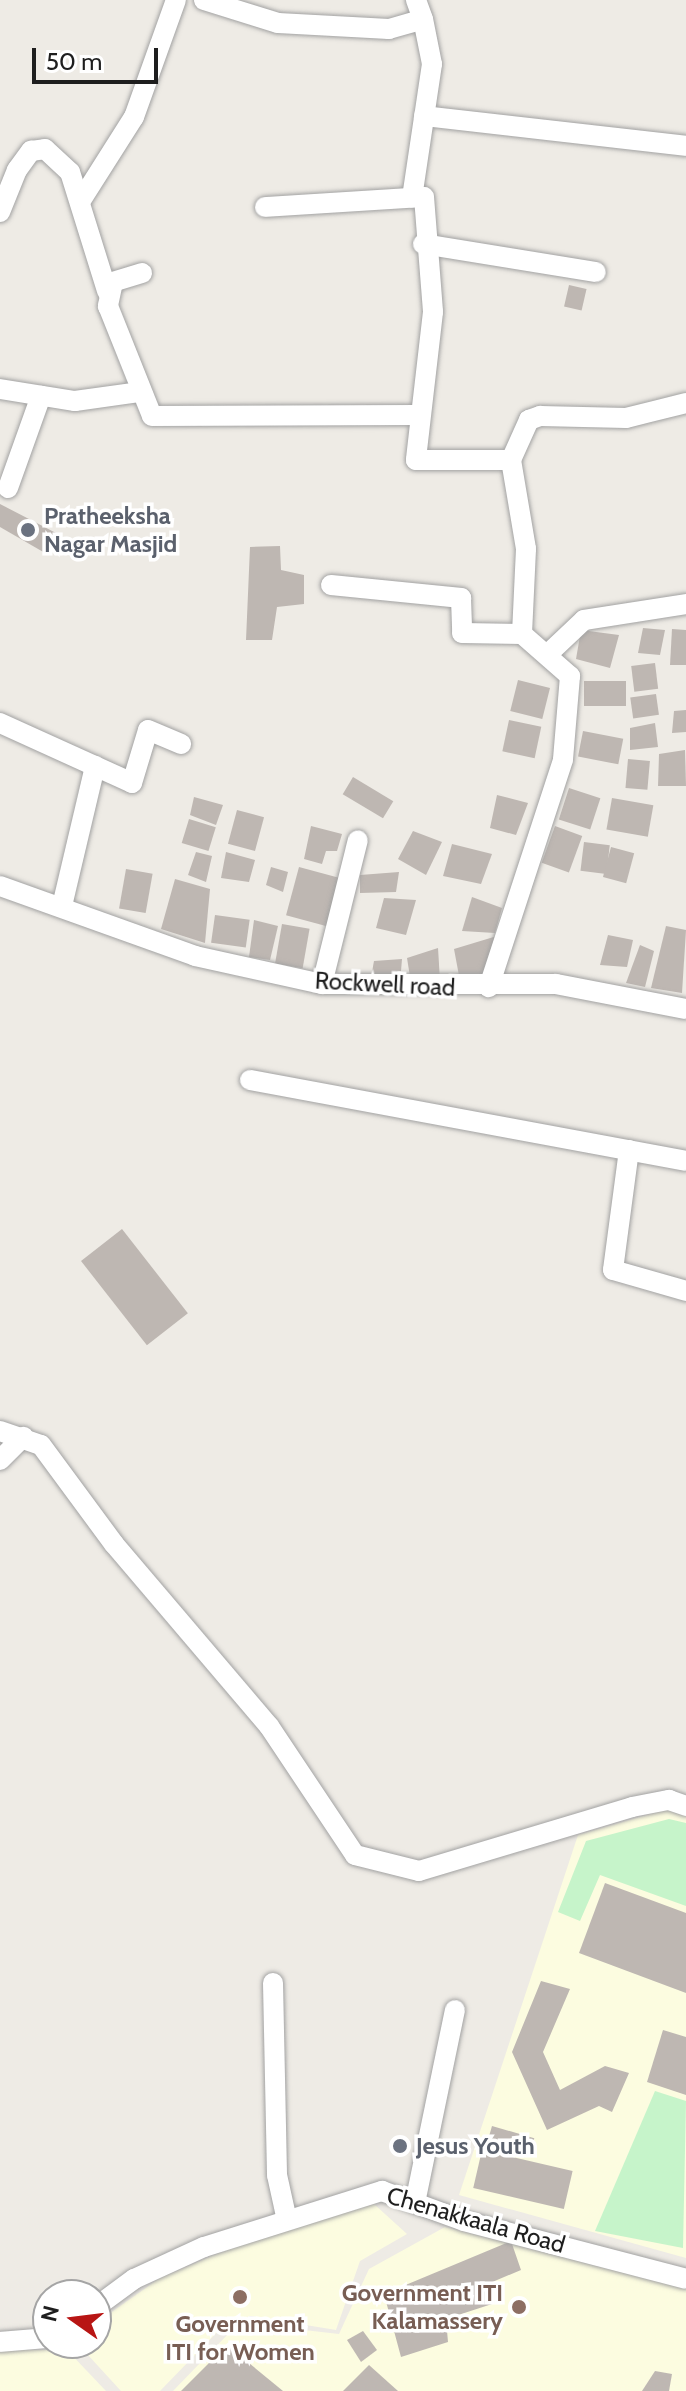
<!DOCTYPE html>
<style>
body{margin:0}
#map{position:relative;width:686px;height:2391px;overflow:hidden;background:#eeebe5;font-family:Cabin,sans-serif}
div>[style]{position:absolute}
.education>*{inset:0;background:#fcfce0}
.park>*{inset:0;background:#c6f4ca}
.building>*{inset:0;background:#beb7b2;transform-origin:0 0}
.roads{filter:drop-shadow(0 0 2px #a2a2a2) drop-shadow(0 0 2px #a2a2a2)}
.minor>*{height:20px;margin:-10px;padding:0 10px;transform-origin:10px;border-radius:10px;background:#fff}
.dots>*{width:22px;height:22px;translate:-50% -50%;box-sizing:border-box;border:4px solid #fff;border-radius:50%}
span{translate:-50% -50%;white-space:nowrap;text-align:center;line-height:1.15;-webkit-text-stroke:7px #fff;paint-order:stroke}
.worship-label{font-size:24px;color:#5b616d;font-weight:700}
.left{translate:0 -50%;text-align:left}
.street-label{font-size:24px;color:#1e1e1e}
.education-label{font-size:24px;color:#785e54;font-weight:700}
.right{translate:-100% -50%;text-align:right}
.north{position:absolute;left:32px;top:2279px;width:80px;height:80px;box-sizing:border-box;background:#fff;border:2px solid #a5a5a5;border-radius:50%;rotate:284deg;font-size:22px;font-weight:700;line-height:32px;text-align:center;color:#1e1e1e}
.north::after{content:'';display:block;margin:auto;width:28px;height:36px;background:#b81514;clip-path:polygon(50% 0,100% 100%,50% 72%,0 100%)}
.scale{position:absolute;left:32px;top:48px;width:126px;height:36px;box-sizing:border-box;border:4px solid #1e1e1e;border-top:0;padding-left:10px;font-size:24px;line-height:28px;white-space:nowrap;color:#1e1e1e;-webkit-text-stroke:6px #fff;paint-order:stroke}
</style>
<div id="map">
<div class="education">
<div style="clip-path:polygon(668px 1809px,686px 1815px,686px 2258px,459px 2195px,578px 1835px)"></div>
<div style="clip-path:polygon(374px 2204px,407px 2234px,360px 2261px,336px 2330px,251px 2316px,226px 2323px,160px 2391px,121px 2391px,77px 2343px,96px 2343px,96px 2323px,160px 2278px,267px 2233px)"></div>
<div style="clip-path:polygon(445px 2227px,686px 2289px,686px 2391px,173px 2391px,232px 2330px,260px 2325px,339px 2334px,369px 2269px)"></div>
<div style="clip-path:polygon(0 2350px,67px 2350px,106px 2391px,0 2391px)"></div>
</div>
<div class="park">
<div style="clip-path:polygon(669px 1819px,686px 1823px,686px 1906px,600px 1875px,580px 1921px,558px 1912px,586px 1841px)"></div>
<div style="clip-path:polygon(655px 2091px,686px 2101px,683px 2248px,595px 2231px)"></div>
</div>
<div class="building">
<div style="left:569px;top:285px;width:18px;height:22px;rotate:13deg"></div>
<div style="clip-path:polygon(0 504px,56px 533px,45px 553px,0 527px)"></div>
<div style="clip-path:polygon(280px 546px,281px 570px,304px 575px,304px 604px,277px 607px,272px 640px,246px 640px,250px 547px)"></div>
<div style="clip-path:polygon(643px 628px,665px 630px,660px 655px,638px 653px)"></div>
<div style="clip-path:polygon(672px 629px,686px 630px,686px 665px,670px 665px)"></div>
<div style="clip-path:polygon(581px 630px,619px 635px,610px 668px,576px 659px)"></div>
<div style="left:655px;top:663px;width:26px;height:24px;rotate:83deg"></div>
<div style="left:518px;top:680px;width:33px;height:32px;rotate:14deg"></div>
<div style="left:584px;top:681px;width:42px;height:25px"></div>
<div style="left:656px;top:694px;width:21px;height:26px;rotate:82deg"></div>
<div style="clip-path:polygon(686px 710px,686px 732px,672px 733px,674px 711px)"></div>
<div style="left:509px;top:720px;width:33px;height:32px;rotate:12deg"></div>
<div style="clip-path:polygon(655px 723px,658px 747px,630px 750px,630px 728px)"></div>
<div style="left:583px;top:731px;width:41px;height:26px;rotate:11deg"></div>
<div style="clip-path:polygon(685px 750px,686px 786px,658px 786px,659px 754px)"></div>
<div style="left:628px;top:759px;width:22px;height:29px;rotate:5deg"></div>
<div style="left:353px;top:777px;width:47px;height:20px;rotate:31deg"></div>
<div style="left:569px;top:788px;width:33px;height:33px;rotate:18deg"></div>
<div style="clip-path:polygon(497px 795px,528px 803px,516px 835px,490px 828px)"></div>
<div style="clip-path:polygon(194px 797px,223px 805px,216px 825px,190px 815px)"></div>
<div style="left:612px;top:798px;width:42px;height:32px;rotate:10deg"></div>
<div style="left:237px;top:810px;width:28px;height:35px;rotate:15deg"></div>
<div style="left:189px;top:819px;width:28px;height:25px;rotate:17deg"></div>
<div style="clip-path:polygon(311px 826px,342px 834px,337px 851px,326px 851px,322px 864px,304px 859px)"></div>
<div style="left:555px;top:826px;width:29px;height:39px;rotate:20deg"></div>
<div style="clip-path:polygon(413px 831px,442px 842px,426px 875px,398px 859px)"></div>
<div style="left:584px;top:842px;width:26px;height:29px;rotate:7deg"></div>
<div style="clip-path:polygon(452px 844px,492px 854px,481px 884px,443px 876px)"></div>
<div style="left:611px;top:847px;width:24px;height:31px;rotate:15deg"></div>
<div style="clip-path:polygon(196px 852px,212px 856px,206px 882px,188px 875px)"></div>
<div style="clip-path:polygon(226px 852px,255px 860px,249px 882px,221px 878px)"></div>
<div style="clip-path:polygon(271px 867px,288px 872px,283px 892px,266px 885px)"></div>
<div style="left:299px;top:867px;width:47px;height:50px;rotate:15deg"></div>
<div style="left:126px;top:869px;width:27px;height:40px;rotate:10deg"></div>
<div style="clip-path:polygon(399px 872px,396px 892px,360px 893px,360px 875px)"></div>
<div style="clip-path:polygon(175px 879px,210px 889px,205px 943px,161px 929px)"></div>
<div style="clip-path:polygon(472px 897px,502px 908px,495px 933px,462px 931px)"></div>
<div style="clip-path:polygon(384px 898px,416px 900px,406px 935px,376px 928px)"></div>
<div style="left:215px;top:915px;width:35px;height:28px;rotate:8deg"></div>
<div style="clip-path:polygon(254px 920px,278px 926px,270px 960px,249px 957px)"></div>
<div style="left:282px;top:924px;width:28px;height:40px;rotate:10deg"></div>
<div style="clip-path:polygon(666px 926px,686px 930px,682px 993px,651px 988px)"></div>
<div style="clip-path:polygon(608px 935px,633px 940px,627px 967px,600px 965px)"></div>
<div style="clip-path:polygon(497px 936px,487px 981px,460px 981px,454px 949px)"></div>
<div style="clip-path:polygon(640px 945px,654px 951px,645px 987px,626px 983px)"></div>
<div style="clip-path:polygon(438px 948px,440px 981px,411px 983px,407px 958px)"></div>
<div style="clip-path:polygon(402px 959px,400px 983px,370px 983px,374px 961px)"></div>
<div style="left:122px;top:1229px;width:107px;height:52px;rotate:52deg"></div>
<div style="clip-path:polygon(605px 1883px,686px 1913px,686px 1993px,579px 1953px)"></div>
<div style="clip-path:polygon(541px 1981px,570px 1989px,543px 2052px,560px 2090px,605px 2066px,629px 2073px,612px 2112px,599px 2106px,547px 2130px,512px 2052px)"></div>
<div style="clip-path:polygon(663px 2030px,686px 2037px,686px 2095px,647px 2082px)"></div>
<div style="left:492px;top:2126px;width:44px;height:18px;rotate:16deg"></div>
<div style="left:482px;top:2150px;width:93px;height:39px;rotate:13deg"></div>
<div style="clip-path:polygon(511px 2241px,521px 2270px,490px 2283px,492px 2304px,446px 2319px,448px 2342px,401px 2357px,384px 2294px)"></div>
<div style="clip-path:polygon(363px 2331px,377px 2350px,361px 2362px,347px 2340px)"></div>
<div style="clip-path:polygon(227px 2345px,283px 2391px,181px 2391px)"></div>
<div style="clip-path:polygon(369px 2365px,398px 2391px,343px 2391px)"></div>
<div style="clip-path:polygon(655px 2371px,672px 2374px,669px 2391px,642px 2391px)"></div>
</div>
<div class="roads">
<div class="minor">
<div style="left:204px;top:0;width:77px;rotate:17.3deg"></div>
<div style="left:278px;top:23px;width:111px;rotate:3.1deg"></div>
<div style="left:389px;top:29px;width:35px;rotate:-16deg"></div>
<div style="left:423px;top:19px;width:46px;rotate:78.7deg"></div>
<div style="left:432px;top:64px;width:135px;rotate:98.5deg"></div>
<div style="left:416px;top:0;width:20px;rotate:70deg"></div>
<div style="left:424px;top:116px;width:264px;rotate:6.5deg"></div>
<div style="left:80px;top:202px;width:101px;rotate:-57.6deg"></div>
<div style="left:134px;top:117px;width:124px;rotate:-70.3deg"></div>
<div style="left:265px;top:207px;width:159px;rotate:-3.6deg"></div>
<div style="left:424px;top:197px;width:115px;rotate:85.5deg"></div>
<div style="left:433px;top:312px;width:149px;rotate:96.6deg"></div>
<div style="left:416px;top:460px;width:95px"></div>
<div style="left:511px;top:460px;width:90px;rotate:80.4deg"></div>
<div style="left:526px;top:549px;width:85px;rotate:92.7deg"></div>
<div style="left:522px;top:634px;width:64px;rotate:41.2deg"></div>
<div style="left:570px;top:676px;width:84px;rotate:94.8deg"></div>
<div style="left:563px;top:760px;width:239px;rotate:108.1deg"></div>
<div style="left:0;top:212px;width:45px;rotate:-68deg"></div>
<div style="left:17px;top:170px;width:24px;rotate:-54deg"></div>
<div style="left:31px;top:151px;width:14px;rotate:-8deg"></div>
<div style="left:45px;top:149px;width:34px;rotate:43deg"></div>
<div style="left:70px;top:172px;width:125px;rotate:72.7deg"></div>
<div style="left:423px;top:244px;width:175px;rotate:9.2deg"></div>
<div style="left:142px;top:273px;width:30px;rotate:163deg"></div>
<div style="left:113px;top:282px;width:25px;rotate:102deg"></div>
<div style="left:108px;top:306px;width:118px;rotate:68.2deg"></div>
<div style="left:152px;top:416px;width:265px;rotate:-0.2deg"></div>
<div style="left:0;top:389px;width:76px;rotate:9.1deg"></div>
<div style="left:75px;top:401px;width:66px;rotate:-7.9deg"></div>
<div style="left:511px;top:460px;width:44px;rotate:-65.8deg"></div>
<div style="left:529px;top:420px;width:12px;rotate:-20deg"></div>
<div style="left:540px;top:416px;width:86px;rotate:1.3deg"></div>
<div style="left:626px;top:418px;width:62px;rotate:-14deg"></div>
<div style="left:8px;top:488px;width:98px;rotate:-70.3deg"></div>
<div style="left:331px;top:585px;width:131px;rotate:5.7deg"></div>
<div style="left:461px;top:598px;width:35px;rotate:88deg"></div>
<div style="left:462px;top:633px;width:60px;rotate:1deg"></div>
<div style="left:549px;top:653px;width:48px;rotate:-43.3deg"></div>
<div style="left:584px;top:620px;width:103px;rotate:-8.9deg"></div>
<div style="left:0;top:723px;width:145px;rotate:24.4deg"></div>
<div style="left:132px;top:783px;width:55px;rotate:-73.2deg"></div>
<div style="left:148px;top:730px;width:36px;rotate:23deg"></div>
<div style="left:0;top:886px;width:207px;rotate:19.7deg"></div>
<div style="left:195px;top:956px;width:130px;rotate:12.4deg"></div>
<div style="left:322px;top:984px;width:234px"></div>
<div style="left:556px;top:984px;width:132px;rotate:10.9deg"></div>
<div style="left:62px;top:906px;width:144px;rotate:-76.7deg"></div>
<div style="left:322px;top:984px;width:148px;rotate:-76deg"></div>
<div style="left:250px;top:1080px;width:443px;rotate:10.5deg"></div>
<div style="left:629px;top:1150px;width:121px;rotate:97.6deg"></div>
<div style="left:613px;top:1270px;width:76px;rotate:16deg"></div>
<div style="left:0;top:1431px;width:43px;rotate:18.9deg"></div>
<div style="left:41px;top:1445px;width:123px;rotate:53.6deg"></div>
<div style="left:114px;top:1544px;width:239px;rotate:49.6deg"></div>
<div style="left:269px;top:1726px;width:155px;rotate:56.3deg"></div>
<div style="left:355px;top:1855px;width:66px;rotate:14deg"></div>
<div style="left:419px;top:1871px;width:222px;rotate:-16.7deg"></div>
<div style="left:632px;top:1807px;width:38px;rotate:-11deg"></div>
<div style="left:669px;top:1800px;width:18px;rotate:19deg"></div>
<div style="left:0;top:1460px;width:33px;rotate:-45deg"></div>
<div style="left:273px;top:1983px;width:192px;rotate:88.8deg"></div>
<div style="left:277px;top:2175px;width:42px;rotate:77.6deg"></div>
<div style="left:415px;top:2203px;width:197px;rotate:-78.3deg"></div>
<div style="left:96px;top:2307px;width:47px;rotate:-36.4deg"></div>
<div style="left:134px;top:2279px;width:77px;rotate:-24.6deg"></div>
<div style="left:204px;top:2247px;width:187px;rotate:-17.5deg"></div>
<div style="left:382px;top:2191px;width:87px;rotate:20.1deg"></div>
<div style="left:464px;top:2221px;width:229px;rotate:14.6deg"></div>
<div style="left:0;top:2342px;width:48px;rotate:-4.8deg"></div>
</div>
</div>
<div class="dots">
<div style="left:28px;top:530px;background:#6b7280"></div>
<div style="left:400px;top:2146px;background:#6b7280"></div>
<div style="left:240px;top:2297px;background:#8d6e63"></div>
<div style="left:519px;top:2307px;background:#8d6e63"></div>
</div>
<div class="worship-label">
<span class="left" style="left:44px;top:530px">Pratheeksha<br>Nagar Masjid</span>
<span class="left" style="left:416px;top:2146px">Jesus Youth</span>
</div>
<div class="street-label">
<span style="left:385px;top:984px;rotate:3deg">Rockwell road</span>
<span style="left:476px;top:2220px;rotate:16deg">Chenakkaala Road</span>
</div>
<div class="education-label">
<span class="right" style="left:503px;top:2307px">Government ITI<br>Kalamassery</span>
<span style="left:240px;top:2338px">Government<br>ITI for Women</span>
</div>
<div class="north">N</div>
<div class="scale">50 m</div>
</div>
